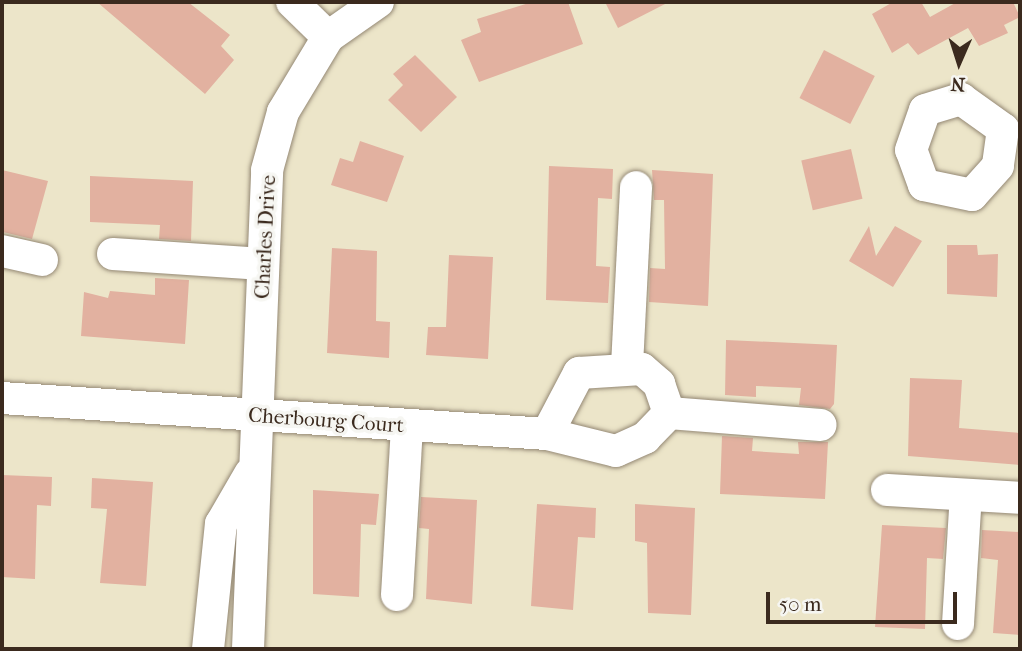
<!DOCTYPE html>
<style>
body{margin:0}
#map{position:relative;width:1022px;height:651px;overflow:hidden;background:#ece5c9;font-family:"IM FELL French Canon",serif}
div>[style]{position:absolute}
.building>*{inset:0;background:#e2b1a0;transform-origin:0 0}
.roads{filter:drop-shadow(0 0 2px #948874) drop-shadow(0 0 2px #948874)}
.minor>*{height:32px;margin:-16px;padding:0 16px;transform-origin:16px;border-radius:16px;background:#fff}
span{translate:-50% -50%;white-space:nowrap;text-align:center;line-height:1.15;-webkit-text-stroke:7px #f6f6f2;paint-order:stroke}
.street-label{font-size:21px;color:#3b2a1e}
.frame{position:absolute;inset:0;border:4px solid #3b2a1e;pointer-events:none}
.north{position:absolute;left:924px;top:28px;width:70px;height:70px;-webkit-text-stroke:5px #f6f6f2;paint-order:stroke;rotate:183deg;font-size:19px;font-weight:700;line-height:28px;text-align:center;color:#3b2a1e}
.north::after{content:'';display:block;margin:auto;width:24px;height:32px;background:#3b2a1e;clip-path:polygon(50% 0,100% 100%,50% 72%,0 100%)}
.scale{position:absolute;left:766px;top:592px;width:191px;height:32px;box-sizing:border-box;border:4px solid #3b2a1e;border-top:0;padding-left:9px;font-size:21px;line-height:24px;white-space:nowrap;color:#3b2a1e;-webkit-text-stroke:5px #f6f6f2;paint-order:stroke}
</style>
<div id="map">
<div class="building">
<div style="clip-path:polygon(97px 2px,188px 2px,230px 35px,221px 46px,234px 60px,205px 94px)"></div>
<div style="clip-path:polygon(532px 2px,568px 2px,583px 44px,479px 82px,461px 40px,481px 32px,477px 19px)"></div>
<div style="clip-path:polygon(605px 2px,669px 2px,618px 28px)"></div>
<div style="clip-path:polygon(893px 2px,921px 2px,930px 17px,957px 2px,1013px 2px,1020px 17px,1004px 25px,1008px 33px,979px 46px,968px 28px,918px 55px,908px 43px,892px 53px,872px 14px)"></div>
<div style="left:824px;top:50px;width:57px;height:54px;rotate:27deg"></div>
<div style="clip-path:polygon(415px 55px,457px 97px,421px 132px,388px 100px,403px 85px,393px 74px)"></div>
<div style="clip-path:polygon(360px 141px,404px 156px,387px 202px,331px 185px,340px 158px,353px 162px)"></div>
<div style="left:851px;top:149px;width:51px;height:51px;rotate:77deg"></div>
<div style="clip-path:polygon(549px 166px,613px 169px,612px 199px,598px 198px,596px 266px,610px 267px,608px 303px,546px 300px)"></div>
<div style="clip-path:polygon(2px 170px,48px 181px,32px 239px,3px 232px)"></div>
<div style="clip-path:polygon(652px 170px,713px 174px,708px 306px,649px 302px,650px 268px,665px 269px,664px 200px,654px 200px)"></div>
<div style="clip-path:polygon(90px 176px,193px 181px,191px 241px,159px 239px,160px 225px,90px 222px)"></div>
<div style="clip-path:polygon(869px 226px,876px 256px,895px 226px,922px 241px,893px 287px,849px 261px)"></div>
<div style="clip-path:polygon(947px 245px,977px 245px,978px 255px,998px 254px,997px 297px,947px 294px)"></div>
<div style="clip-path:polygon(332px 248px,377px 251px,376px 321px,390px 322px,389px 358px,327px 353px)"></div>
<div style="clip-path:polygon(449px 255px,493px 257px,488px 359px,426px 355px,428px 327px,446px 327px)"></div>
<div style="clip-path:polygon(155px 278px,189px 280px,185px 344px,81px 336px,84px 292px,108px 298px,110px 291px,155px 295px)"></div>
<div style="clip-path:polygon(726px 340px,837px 345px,834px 404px,830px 409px,799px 405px,801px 388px,756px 386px,756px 397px,725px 395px)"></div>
<div style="clip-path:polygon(910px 378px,962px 380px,959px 428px,1020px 433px,1020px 465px,908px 456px)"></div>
<div style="clip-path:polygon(722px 436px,753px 438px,752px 451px,799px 454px,798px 442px,828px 442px,825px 499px,720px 494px)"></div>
<div style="clip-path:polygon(2px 475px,52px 477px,51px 506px,37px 505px,35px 579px,2px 577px)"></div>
<div style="clip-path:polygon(92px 478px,153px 482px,146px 586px,100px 583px,107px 509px,91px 508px)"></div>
<div style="clip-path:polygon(313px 490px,379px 494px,376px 525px,361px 524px,359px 597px,313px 594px)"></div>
<div style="clip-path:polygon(421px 497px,477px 500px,472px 604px,426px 599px,429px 529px,419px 528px)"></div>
<div style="clip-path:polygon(537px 504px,596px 508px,595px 538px,578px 537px,573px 610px,531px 606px)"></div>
<div style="clip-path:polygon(635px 504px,695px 508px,691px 615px,648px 613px,647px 543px,635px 541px)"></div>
<div style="clip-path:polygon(882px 525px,946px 528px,943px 559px,927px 558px,925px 629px,875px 627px)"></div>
<div style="clip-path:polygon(982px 530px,1020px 532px,1020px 635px,993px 633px,998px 560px,981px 558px)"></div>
</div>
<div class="roads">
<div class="minor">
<div style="left:292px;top:2px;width:50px;rotate:44.2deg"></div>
<div style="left:961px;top:99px;width:52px;rotate:35.5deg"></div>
<div style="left:1003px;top:129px;width:37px;rotate:98deg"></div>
<div style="left:998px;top:166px;width:39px;rotate:132deg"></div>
<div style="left:972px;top:195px;width:49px;rotate:-168.2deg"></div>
<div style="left:924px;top:185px;width:37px;rotate:-110deg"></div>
<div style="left:911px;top:150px;width:42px;rotate:-70.7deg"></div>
<div style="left:925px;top:110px;width:38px;rotate:-17deg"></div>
<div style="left:2px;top:251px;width:41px;rotate:12.7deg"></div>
<div style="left:113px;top:254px;width:150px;rotate:3.8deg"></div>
<div style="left:627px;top:366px;width:179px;rotate:-87.1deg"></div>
<div style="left:2px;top:398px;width:546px;rotate:3.78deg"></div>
<div style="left:547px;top:434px;width:71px;rotate:13.8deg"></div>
<div style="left:616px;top:451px;width:32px;rotate:-24deg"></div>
<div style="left:645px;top:438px;width:35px;rotate:-46deg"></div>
<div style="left:669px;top:413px;width:152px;rotate:4.5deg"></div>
<div style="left:547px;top:434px;width:69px;rotate:-62.3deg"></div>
<div style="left:579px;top:373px;width:63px;rotate:-3.6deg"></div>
<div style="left:642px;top:369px;width:23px;rotate:41deg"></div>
<div style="left:659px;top:384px;width:31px;rotate:71deg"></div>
<div style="left:887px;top:490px;width:133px;rotate:3.4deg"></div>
<div style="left:397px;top:595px;width:169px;rotate:-86.6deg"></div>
<div style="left:958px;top:624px;width:129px;rotate:-86.5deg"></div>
<div style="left:208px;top:649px;width:126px;rotate:-84.1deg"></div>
<div style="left:221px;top:524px;width:58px;rotate:-59.9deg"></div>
<div style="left:248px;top:649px;width:479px;rotate:-87.7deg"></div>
<div style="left:267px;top:170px;width:60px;rotate:-74.6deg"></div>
<div style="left:283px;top:112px;width:87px;rotate:-59deg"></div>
<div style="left:328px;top:37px;width:61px;rotate:-35deg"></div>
</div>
</div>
<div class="street-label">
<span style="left:265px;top:237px;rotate:-87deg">Charles Drive</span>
<span style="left:326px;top:420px;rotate:4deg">Cherbourg Court</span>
</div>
<div class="frame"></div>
<div class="north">N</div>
<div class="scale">50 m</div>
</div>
